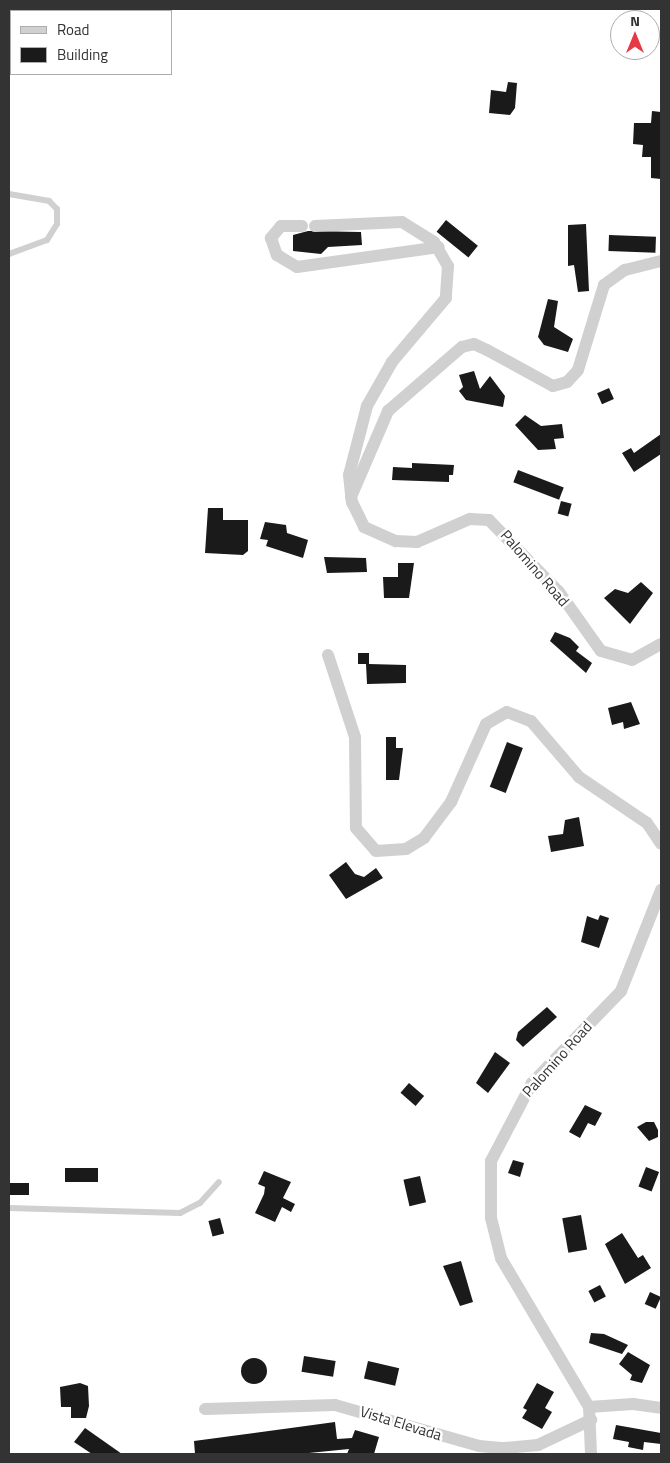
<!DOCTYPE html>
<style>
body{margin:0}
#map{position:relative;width:670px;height:1463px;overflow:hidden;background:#fff;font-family:"Titillium Web",sans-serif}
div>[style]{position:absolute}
.building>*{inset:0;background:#1a1a1a;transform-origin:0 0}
.round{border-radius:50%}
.lane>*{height:6px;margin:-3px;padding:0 3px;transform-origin:3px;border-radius:3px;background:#d0d0d0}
.street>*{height:12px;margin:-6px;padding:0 6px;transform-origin:6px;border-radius:6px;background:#d0d0d0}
span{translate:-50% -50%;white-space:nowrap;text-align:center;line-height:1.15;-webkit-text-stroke:5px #fff;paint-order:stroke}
.street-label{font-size:15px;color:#333}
.frame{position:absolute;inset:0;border:10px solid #333;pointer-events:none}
.legend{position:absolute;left:10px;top:10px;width:162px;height:65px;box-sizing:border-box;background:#fff;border:1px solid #adadad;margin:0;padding:6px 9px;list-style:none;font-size:15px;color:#333}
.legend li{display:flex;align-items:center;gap:10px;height:25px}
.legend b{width:25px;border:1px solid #adadad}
.north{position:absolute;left:610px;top:10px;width:50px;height:50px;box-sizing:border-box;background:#fff;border:1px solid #adadad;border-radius:50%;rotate:0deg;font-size:14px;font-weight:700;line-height:20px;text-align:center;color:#333}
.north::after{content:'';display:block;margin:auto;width:18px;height:22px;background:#e63946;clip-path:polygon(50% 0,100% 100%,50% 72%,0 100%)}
</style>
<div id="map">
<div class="building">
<div style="clip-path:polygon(508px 82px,517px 83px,515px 108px,510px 115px,489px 113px,491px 90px,506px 92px)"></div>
<div style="clip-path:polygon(652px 111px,661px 112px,661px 179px,651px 178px,651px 157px,642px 157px,643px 145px,633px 144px,634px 123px,651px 123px)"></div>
<div style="left:446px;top:220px;width:41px;height:15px;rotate:39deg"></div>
<div style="clip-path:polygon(586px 224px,589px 291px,578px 292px,574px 265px,568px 266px,568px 225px)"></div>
<div style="clip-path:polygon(308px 231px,361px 232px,362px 245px,328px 247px,321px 254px,293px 251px,293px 235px)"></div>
<div style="left:609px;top:235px;width:47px;height:16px;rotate:2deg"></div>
<div style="clip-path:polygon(548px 299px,558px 301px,554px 327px,573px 339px,568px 352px,544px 345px,538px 337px)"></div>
<div style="clip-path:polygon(474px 371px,480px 389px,490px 376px,505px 396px,503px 407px,466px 400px,459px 391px,463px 387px,459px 375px)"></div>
<div style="left:609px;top:388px;width:12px;height:13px;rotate:66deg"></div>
<div style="clip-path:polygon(525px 415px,541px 426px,562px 424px,564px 438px,554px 439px,556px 449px,538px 450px,515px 425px)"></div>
<div style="clip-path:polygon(661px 434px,661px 454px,634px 472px,622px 453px,631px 448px,634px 453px)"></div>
<div style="clip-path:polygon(412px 463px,454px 465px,453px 475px,449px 475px,449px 482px,392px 480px,393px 467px,412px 468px)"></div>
<div style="left:518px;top:470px;width:49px;height:13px;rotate:21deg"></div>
<div style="left:561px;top:501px;width:11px;height:13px;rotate:15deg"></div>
<div style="clip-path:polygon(208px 508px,223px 508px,223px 520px,248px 520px,248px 551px,243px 555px,205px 553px)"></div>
<div style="clip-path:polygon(265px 522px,286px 525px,287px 533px,308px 540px,303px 558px,266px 546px,268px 540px,260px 539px)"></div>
<div style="clip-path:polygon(324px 557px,366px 558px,367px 572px,327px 573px)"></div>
<div style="clip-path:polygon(398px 563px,414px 563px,409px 598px,384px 598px,383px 577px,398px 577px)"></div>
<div style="clip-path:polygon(641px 582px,653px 593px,630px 624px,604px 598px,615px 589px,628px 593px)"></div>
<div style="clip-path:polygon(555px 632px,570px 638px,579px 647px,576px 651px,592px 663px,586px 673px,550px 641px)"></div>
<div style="clip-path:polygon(358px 653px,369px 653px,369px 664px,406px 665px,406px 683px,367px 684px,366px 664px,358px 664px)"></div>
<div style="clip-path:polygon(631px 702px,640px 724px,624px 729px,623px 722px,612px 725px,608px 708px)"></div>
<div style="clip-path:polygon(386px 737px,396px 737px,396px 748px,403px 748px,399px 780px,386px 780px)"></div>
<div style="left:507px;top:742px;width:17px;height:48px;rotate:21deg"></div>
<div style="clip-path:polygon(579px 817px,584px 846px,551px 852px,548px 836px,563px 834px,565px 820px)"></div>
<div style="clip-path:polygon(346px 862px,355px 874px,364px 877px,376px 868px,383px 878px,346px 899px,329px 875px)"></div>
<div style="clip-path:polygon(600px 915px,609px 918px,599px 948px,581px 942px,587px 916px,598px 920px)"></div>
<div style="clip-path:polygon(547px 1007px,557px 1017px,523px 1047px,516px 1040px,518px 1032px)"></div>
<div style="clip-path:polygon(495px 1052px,510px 1063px,488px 1093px,476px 1083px)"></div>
<div style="left:409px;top:1083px;width:20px;height:13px;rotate:41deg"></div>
<div style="clip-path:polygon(585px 1105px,602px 1113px,595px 1126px,588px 1123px,580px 1138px,569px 1132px)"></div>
<div style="clip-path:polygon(646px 1122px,654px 1122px,658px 1130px,658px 1137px,649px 1141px,637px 1127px)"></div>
<div style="clip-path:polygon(513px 1160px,524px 1163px,520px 1177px,508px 1173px)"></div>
<div style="left:646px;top:1167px;width:14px;height:21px;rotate:21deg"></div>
<div style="left:98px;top:1168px;width:14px;height:33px;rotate:90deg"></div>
<div style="clip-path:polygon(264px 1171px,291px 1182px,283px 1198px,295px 1204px,291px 1212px,282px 1207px,275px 1222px,255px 1213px,264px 1194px,265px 1187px,258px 1184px)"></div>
<div style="left:420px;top:1176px;width:27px;height:17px;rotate:77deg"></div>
<div style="left:9px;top:1183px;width:20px;height:12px"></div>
<div style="left:581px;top:1215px;width:35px;height:19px;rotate:80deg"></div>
<div style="left:220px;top:1218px;width:16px;height:12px;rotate:75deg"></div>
<div style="clip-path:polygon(622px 1233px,638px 1258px,643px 1255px,651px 1268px,625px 1284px,605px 1244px)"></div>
<div style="clip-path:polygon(461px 1261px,473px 1302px,460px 1306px,443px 1266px)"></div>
<div style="left:600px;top:1285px;width:13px;height:13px;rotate:63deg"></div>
<div style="left:650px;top:1292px;width:12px;height:13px;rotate:24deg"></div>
<div style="clip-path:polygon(591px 1333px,604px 1334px,628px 1345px,622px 1354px,589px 1343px)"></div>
<div style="clip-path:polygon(628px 1352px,650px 1365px,642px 1383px,630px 1380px,632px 1375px,619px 1364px)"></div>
<div style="left:304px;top:1356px;width:32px;height:16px;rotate:9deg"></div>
<div class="round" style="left:241px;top:1358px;width:26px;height:26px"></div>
<div style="left:368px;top:1361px;width:32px;height:18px;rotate:13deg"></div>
<div style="clip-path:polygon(80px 1383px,88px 1386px,89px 1406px,86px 1418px,71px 1418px,71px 1407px,61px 1407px,60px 1387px)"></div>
<div style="clip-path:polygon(537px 1383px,554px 1392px,545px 1408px,552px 1412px,542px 1429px,522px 1418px,527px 1410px,523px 1408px)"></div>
<div style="clip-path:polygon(335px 1422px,337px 1439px,352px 1438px,355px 1430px,379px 1437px,374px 1454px,347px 1454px,349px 1449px,299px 1454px,195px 1454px,194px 1441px)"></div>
<div style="clip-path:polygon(616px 1425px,661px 1433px,661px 1444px,644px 1442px,643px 1450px,628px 1447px,629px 1442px,613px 1439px)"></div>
<div style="clip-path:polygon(85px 1428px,122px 1454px,92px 1454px,74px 1442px)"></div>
</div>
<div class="lane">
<div style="left:9px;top:194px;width:41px;rotate:9.9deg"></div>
<div style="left:49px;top:201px;width:11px;rotate:45deg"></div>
<div style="left:57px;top:209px;width:15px;rotate:90deg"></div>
<div style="left:57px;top:224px;width:19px;rotate:122deg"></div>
<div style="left:47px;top:240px;width:40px;rotate:159.8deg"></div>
<div style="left:9px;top:1208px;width:171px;rotate:1.7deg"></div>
<div style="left:180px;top:1213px;width:22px;rotate:-27deg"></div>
<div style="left:200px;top:1203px;width:28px;rotate:-48deg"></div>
</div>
<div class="street">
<div style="left:302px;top:226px;width:21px;rotate:180deg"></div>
<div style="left:281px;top:226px;width:16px;rotate:130deg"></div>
<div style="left:271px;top:238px;width:18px;rotate:71deg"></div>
<div style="left:277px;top:255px;width:23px;rotate:31deg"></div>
<div style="left:297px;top:267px;width:143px;rotate:-8deg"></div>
<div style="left:315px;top:226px;width:87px;rotate:-2.6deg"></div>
<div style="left:402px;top:222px;width:38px;rotate:32deg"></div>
<div style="left:434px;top:242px;width:28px;rotate:60deg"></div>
<div style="left:448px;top:266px;width:32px;rotate:94deg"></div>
<div style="left:446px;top:298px;width:84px;rotate:130.2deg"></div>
<div style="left:392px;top:362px;width:51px;rotate:119.6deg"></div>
<div style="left:367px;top:406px;width:71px;rotate:104.6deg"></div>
<div style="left:349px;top:475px;width:27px;rotate:84deg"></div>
<div style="left:352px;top:502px;width:28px;rotate:64deg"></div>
<div style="left:364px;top:527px;width:35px;rotate:24deg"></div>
<div style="left:396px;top:541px;width:21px;rotate:3deg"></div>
<div style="left:417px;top:542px;width:58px;rotate:-23.5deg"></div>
<div style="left:470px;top:519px;width:19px;rotate:3deg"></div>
<div style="left:489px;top:520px;width:100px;rotate:45.8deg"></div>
<div style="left:559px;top:592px;width:72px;rotate:54.6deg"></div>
<div style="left:601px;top:651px;width:32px;rotate:16deg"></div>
<div style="left:632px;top:660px;width:33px;rotate:-29deg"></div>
<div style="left:351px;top:497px;width:94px;rotate:-66.7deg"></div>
<div style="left:388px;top:411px;width:98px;rotate:-40.9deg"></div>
<div style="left:462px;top:347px;width:12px;rotate:-14deg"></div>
<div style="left:474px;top:344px;width:14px;rotate:25deg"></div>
<div style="left:487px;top:350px;width:75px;rotate:28.6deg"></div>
<div style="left:553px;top:386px;width:15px;rotate:-16deg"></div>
<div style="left:567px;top:382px;width:16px;rotate:-47deg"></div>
<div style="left:578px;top:370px;width:89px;rotate:-73deg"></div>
<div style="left:604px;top:285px;width:26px;rotate:-36deg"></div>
<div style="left:625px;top:270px;width:37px;rotate:-14deg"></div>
<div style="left:328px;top:655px;width:86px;rotate:71.8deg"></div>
<div style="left:355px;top:737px;width:91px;rotate:89.4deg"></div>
<div style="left:356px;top:828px;width:30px;rotate:49deg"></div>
<div style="left:376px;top:851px;width:30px;rotate:-4deg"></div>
<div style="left:406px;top:849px;width:21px;rotate:-31deg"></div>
<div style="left:424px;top:838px;width:45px;rotate:-53.1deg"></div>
<div style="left:451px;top:802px;width:85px;rotate:-65.8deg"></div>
<div style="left:486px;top:724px;width:24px;rotate:-30deg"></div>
<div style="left:507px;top:712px;width:26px;rotate:21deg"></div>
<div style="left:531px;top:721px;width:74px;rotate:49.4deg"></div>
<div style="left:579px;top:777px;width:82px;rotate:34.1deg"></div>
<div style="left:647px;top:823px;width:25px;rotate:56deg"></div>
<div style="left:589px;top:1407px;width:44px;rotate:-3.9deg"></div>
<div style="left:633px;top:1404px;width:28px;rotate:8deg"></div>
<div style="left:205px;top:1409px;width:130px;rotate:-1.8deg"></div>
<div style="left:335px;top:1405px;width:150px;rotate:15.9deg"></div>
<div style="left:479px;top:1446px;width:25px;rotate:5deg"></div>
<div style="left:504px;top:1448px;width:34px;rotate:-5deg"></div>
<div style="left:538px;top:1445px;width:59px;rotate:-25.3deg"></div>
<div style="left:591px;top:1454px;width:47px;rotate:-92.4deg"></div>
<div style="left:589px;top:1407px;width:173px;rotate:-120.6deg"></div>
<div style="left:501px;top:1258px;width:41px;rotate:-104deg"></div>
<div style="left:491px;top:1218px;width:57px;rotate:-90deg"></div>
<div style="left:491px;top:1161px;width:88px;rotate:-62.3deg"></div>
<div style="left:532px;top:1083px;width:128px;rotate:-45.9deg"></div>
<div style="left:621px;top:991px;width:109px;rotate:-68.4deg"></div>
</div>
<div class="street-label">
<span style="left:535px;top:568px;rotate:49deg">Palomino Road</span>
<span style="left:557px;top:1059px;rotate:-48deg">Palomino Road</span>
<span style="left:401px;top:1423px;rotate:17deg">Vista Elevada</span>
</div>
<div class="frame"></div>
<ul class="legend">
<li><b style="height:6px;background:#d0d0d0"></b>Road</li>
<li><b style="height:14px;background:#1a1a1a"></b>Building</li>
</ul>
<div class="north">N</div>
</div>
